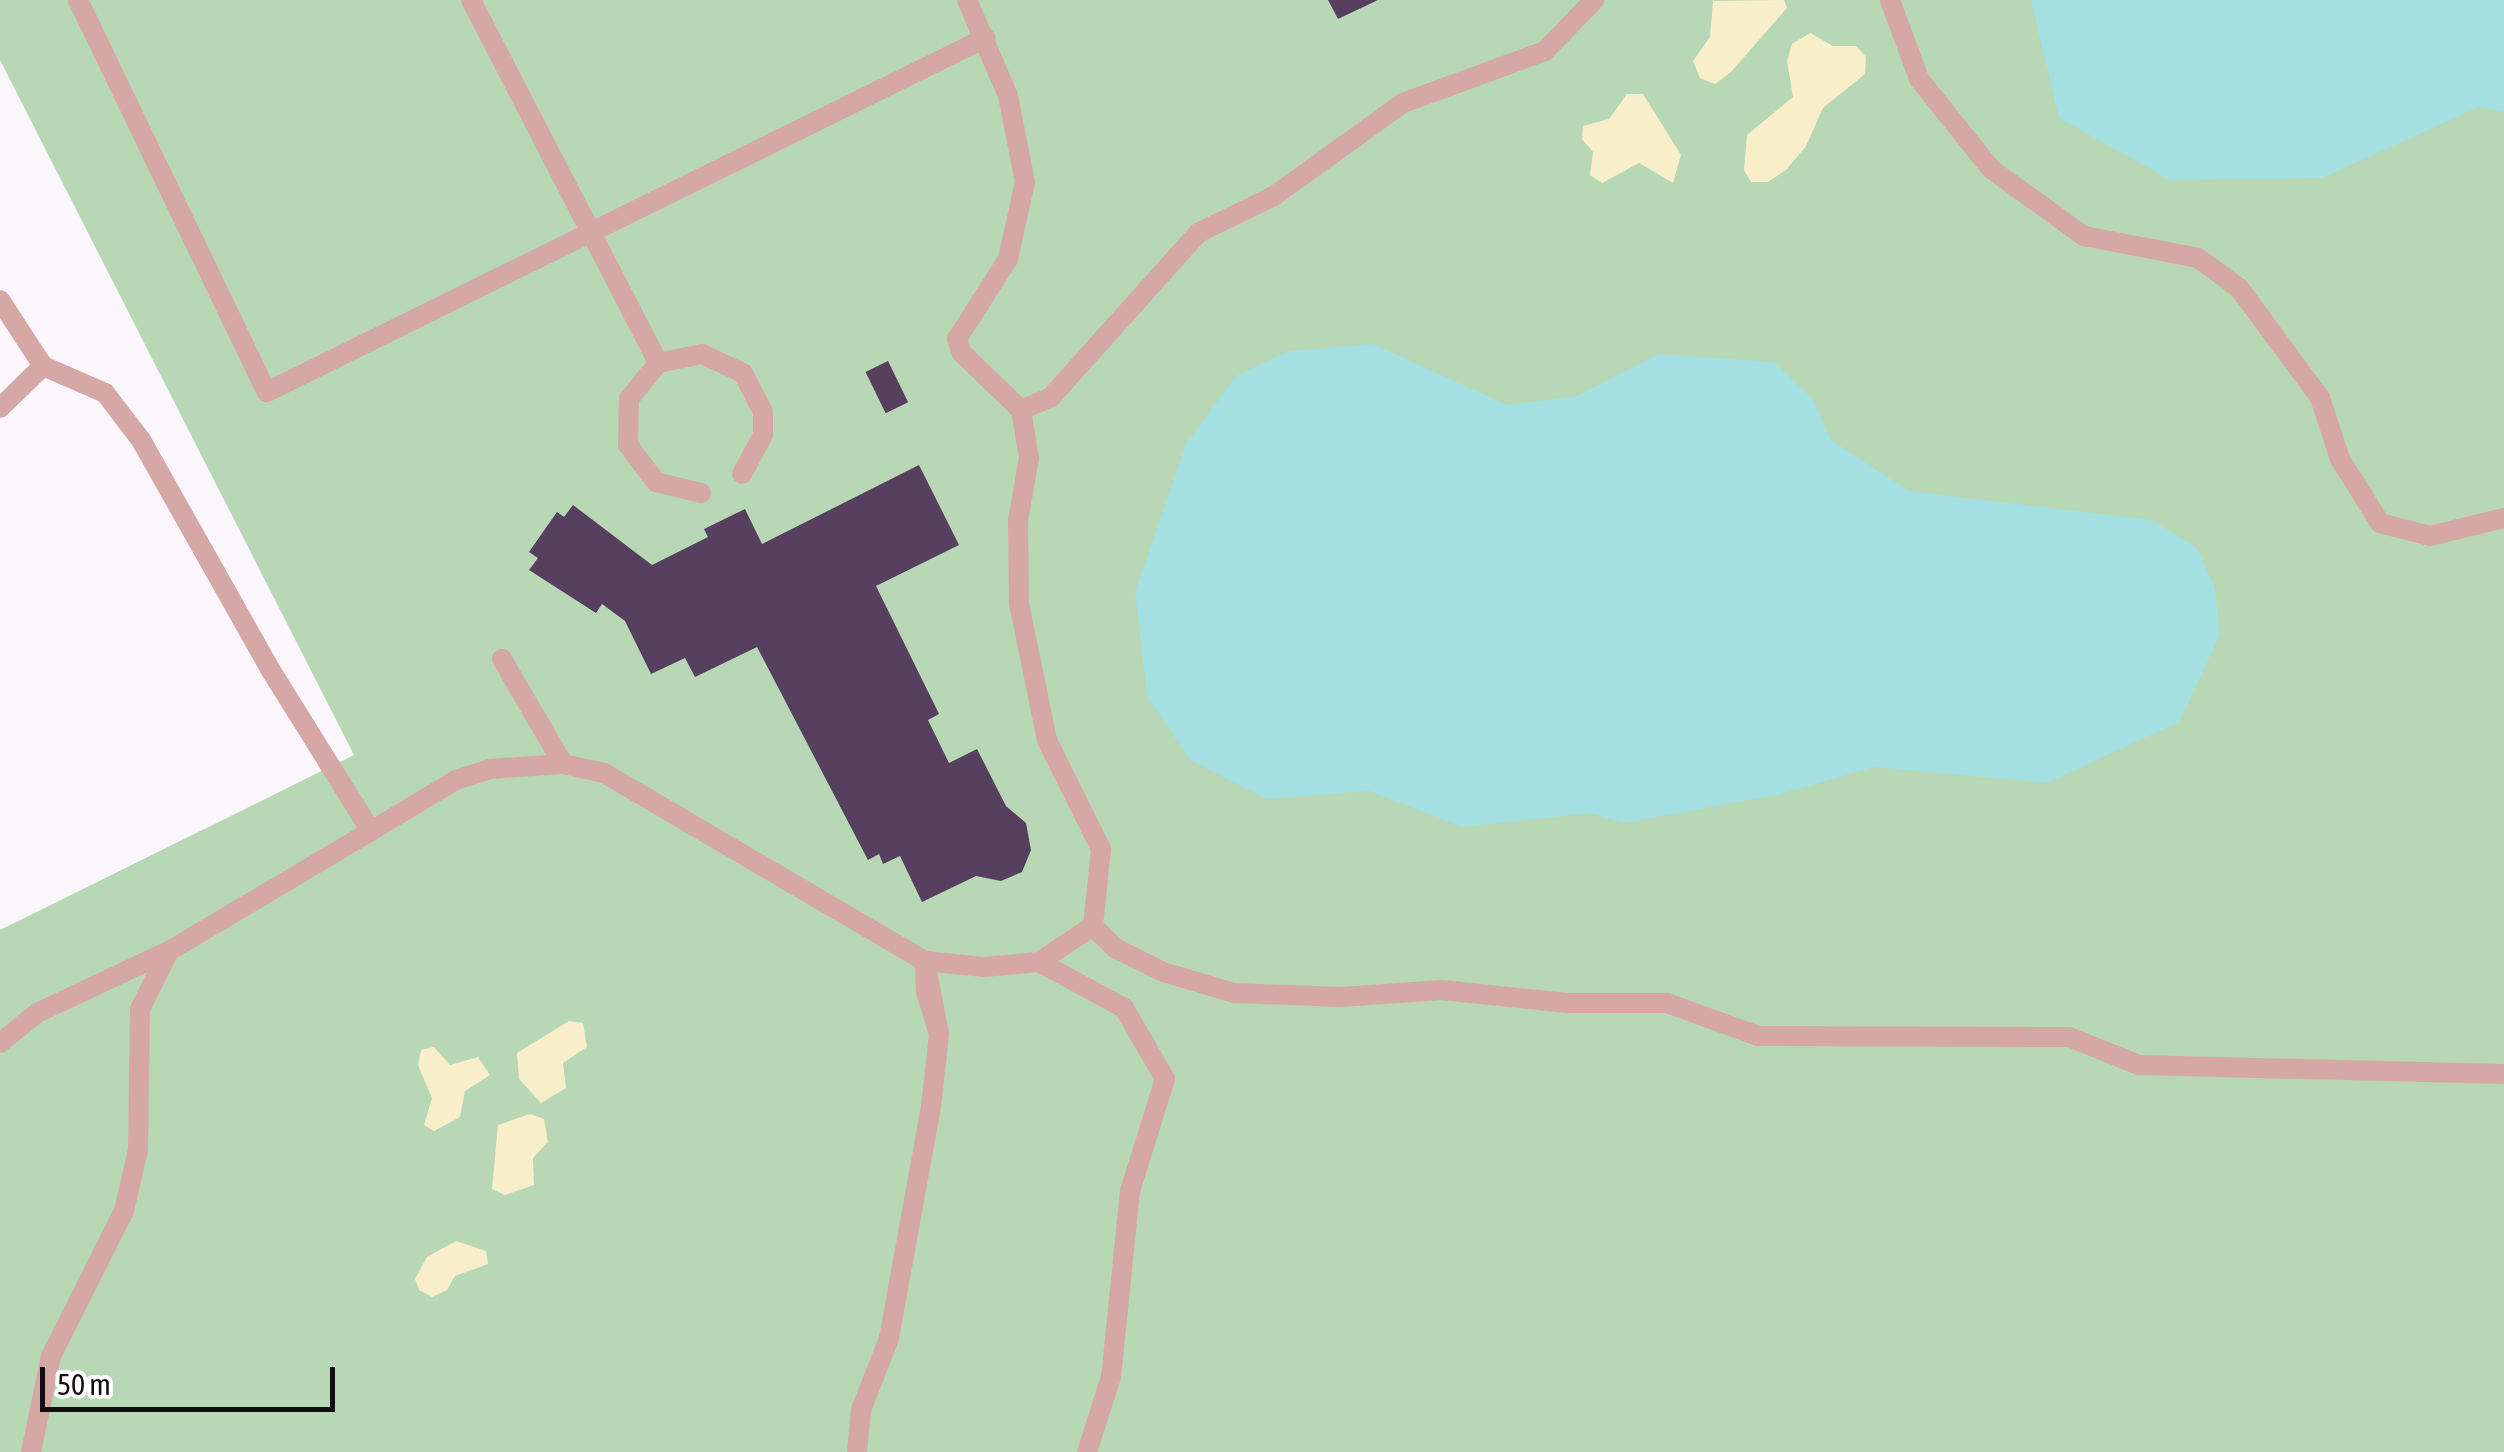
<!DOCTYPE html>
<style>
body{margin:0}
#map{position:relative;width:2504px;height:1452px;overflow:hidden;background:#faf6fc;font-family:"Asap Condensed",sans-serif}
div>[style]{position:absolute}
.green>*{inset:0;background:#b7d7b5}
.sand>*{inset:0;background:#f8eec9}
.water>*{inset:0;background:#a4dfe2}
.building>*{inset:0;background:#573f5f;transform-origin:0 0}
.lane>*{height:20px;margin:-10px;padding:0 10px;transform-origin:10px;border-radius:10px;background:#d6a8a5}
span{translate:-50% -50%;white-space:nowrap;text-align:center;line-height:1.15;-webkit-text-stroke:10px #fff;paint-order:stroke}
.scale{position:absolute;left:40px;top:1367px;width:295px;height:45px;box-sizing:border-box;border:5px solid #130c15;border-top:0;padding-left:12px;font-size:30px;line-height:35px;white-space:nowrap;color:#130c15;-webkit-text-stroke:8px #fff;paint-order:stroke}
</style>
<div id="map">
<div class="green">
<div style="clip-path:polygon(0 0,2504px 0,2504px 1452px,0 1452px,0 930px,354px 755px,0 60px)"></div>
</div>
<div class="sand">
<div style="clip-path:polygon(1784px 0,1787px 8px,1731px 72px,1715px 84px,1700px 78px,1693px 61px,1710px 37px,1713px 1px)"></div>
<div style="clip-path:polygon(1810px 33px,1833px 46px,1856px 46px,1866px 57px,1865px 74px,1823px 108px,1806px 146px,1786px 170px,1768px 182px,1751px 182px,1744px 170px,1747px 135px,1793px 97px,1787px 61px,1792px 44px)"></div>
<div style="clip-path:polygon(1627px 94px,1643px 94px,1681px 155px,1673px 183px,1639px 163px,1602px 183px,1590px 175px,1593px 152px,1582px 139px,1583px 126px,1609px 119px)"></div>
<div style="clip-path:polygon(569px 1021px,583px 1023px,587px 1047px,563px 1063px,566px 1088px,541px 1103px,519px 1079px,517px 1053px)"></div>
<div style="clip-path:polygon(434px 1047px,450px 1065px,478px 1057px,490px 1075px,465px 1091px,460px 1117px,434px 1131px,424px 1125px,432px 1098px,418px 1065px,421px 1050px)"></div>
<div style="clip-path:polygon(530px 1114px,544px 1119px,548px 1142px,533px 1158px,534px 1185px,505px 1195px,492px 1189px,498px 1125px)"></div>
<div style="clip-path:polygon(456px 1241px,486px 1251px,488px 1264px,455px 1276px,447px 1290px,432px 1297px,419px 1290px,415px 1279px,427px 1257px)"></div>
</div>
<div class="water">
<div style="clip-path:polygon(2031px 0,2504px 0,2504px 112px,2479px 107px,2322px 178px,2170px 180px,2059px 118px)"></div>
<div style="clip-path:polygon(1373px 344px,1507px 405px,1577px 396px,1659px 354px,1774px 362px,1813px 399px,1831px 440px,1909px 491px,2152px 520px,2197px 548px,2215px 588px,2220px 635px,2179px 722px,2047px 783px,1874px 767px,1777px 795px,1624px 823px,1590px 813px,1463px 827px,1369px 791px,1267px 799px,1190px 760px,1147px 696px,1135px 592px,1186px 444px,1236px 376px,1288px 351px)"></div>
</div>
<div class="building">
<div style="clip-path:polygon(1328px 0,1378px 0,1338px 19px)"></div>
<div style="left:888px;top:361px;width:46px;height:25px;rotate:64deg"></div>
<div style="clip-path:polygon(919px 465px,959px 545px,876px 586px,939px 714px,928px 720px,949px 763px,977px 749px,1006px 806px,1026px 823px,1031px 850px,1022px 872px,1001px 881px,976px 876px,922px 902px,900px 856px,883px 864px,879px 854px,868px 860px,757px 647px,695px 677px,685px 658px,651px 674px,625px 621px,602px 604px,596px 613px,529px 570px,538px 558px,529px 552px,557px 512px,564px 517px,573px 505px,652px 565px,708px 537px,704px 529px,745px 509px,762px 544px)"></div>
</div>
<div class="lane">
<div style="left:78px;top:0;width:435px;rotate:64.3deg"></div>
<div style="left:267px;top:392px;width:801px;rotate:-26.24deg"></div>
<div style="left:471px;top:0;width:408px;rotate:62.7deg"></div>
<div style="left:1890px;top:0;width:84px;rotate:69.8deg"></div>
<div style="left:1919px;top:79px;width:115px;rotate:51.3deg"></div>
<div style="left:1991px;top:169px;width:115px;rotate:35.8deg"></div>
<div style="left:2084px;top:236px;width:116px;rotate:10.9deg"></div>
<div style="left:2198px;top:258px;width:51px;rotate:36.2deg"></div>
<div style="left:2239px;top:288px;width:137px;rotate:53.6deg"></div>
<div style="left:2320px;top:398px;width:64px;rotate:71.8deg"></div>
<div style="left:2340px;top:459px;width:75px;rotate:58deg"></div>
<div style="left:2380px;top:523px;width:52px;rotate:14.6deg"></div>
<div style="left:2430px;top:536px;width:76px;rotate:-13.7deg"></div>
<div style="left:0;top:300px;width:79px;rotate:56.9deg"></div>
<div style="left:43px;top:366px;width:60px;rotate:135.7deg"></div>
<div style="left:43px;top:366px;width:68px;rotate:23.5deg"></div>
<div style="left:105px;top:393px;width:59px;rotate:52.5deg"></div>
<div style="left:141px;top:440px;width:263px;rotate:60.6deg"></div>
<div style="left:270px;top:669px;width:191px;rotate:58.1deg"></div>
<div style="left:371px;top:831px;width:99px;rotate:-31deg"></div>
<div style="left:456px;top:780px;width:35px;rotate:-18deg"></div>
<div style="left:489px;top:769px;width:74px;rotate:-3.9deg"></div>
<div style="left:1021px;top:410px;width:33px;rotate:-23deg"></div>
<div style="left:1051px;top:397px;width:220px;rotate:-48.1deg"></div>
<div style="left:1198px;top:233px;width:85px;rotate:-26deg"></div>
<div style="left:1274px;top:196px;width:159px;rotate:-35.8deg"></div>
<div style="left:1403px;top:103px;width:151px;rotate:-20.1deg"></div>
<div style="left:1545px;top:51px;width:71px;rotate:-46.1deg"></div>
<div style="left:701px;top:493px;width:46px;rotate:-166.3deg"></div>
<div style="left:656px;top:482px;width:46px;rotate:-127.1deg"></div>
<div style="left:628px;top:445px;width:46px;rotate:-88.8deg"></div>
<div style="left:629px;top:399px;width:46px;rotate:-51.1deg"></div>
<div style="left:658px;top:363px;width:45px;rotate:-11.6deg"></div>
<div style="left:702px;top:354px;width:45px;rotate:24.9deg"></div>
<div style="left:743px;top:373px;width:44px;rotate:62.9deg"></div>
<div style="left:763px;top:412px;width:23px;rotate:90deg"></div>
<div style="left:763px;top:435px;width:44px;rotate:118.3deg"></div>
<div style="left:502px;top:659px;width:121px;rotate:59.8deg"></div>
<div style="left:563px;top:764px;width:42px;rotate:12.4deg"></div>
<div style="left:604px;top:773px;width:372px;rotate:30.4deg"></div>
<div style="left:925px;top:961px;width:59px;rotate:5.8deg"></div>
<div style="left:984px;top:967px;width:55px;rotate:-5.2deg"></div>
<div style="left:1039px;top:962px;width:65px;rotate:-33.7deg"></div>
<div style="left:1093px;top:926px;width:77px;rotate:-84.1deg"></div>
<div style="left:1101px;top:849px;width:122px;rotate:-116.4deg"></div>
<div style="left:1047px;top:740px;width:139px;rotate:-101.6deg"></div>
<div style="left:1019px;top:604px;width:83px;rotate:-90.7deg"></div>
<div style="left:1018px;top:521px;width:64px;rotate:-80.1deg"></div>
<div style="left:1029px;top:458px;width:49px;rotate:-99.5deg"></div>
<div style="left:1021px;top:410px;width:82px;rotate:-136deg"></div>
<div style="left:962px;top:353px;width:15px;rotate:-110deg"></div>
<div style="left:957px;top:339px;width:95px;rotate:-57.5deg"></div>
<div style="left:1008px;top:259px;width:79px;rotate:-77.6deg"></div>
<div style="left:1025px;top:182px;width:88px;rotate:-101.2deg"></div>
<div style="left:1008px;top:96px;width:104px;rotate:-113.1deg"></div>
<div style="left:1093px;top:926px;width:31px;rotate:45deg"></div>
<div style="left:1115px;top:948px;width:54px;rotate:26.6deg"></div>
<div style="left:1163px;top:972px;width:74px;rotate:16.5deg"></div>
<div style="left:1234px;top:993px;width:107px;rotate:2.1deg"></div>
<div style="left:1341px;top:997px;width:101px;rotate:-4deg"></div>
<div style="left:1442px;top:990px;width:126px;rotate:5.9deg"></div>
<div style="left:1567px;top:1003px;width:100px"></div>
<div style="left:1667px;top:1003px;width:97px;rotate:19.9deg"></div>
<div style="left:1758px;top:1036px;width:311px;rotate:0.2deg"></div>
<div style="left:2069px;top:1037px;width:75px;rotate:21.8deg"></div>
<div style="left:2139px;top:1065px;width:365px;rotate:1.4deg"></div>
<div style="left:1039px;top:962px;width:97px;rotate:28.4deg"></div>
<div style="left:1124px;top:1008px;width:82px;rotate:60deg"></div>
<div style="left:1165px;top:1079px;width:117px;rotate:107.4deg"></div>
<div style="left:1130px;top:1191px;width:187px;rotate:95.8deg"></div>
<div style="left:1111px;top:1377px;width:79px;rotate:107.7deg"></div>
<div style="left:0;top:1043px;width:48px;rotate:-39deg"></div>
<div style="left:37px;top:1013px;width:146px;rotate:-25.2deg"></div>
<div style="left:31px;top:1452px;width:98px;rotate:-78.2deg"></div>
<div style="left:51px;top:1356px;width:162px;rotate:-63.3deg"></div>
<div style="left:124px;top:1211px;width:63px;rotate:-77.1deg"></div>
<div style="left:138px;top:1150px;width:141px;rotate:-89.2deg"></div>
<div style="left:140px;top:1009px;width:65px;rotate:-63.4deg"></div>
<div style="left:169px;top:951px;width:235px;rotate:-30.7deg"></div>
<div style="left:857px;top:1452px;width:42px;rotate:-84.6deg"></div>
<div style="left:861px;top:1410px;width:77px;rotate:-68.7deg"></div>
<div style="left:889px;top:1338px;width:235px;rotate:-79.7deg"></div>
<div style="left:931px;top:1107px;width:73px;rotate:-83.7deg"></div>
<div style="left:939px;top:1034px;width:74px;rotate:-100.9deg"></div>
<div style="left:925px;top:961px;width:31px;rotate:88deg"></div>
<div style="left:926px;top:992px;width:44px;rotate:72.8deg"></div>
</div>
<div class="scale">50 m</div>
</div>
